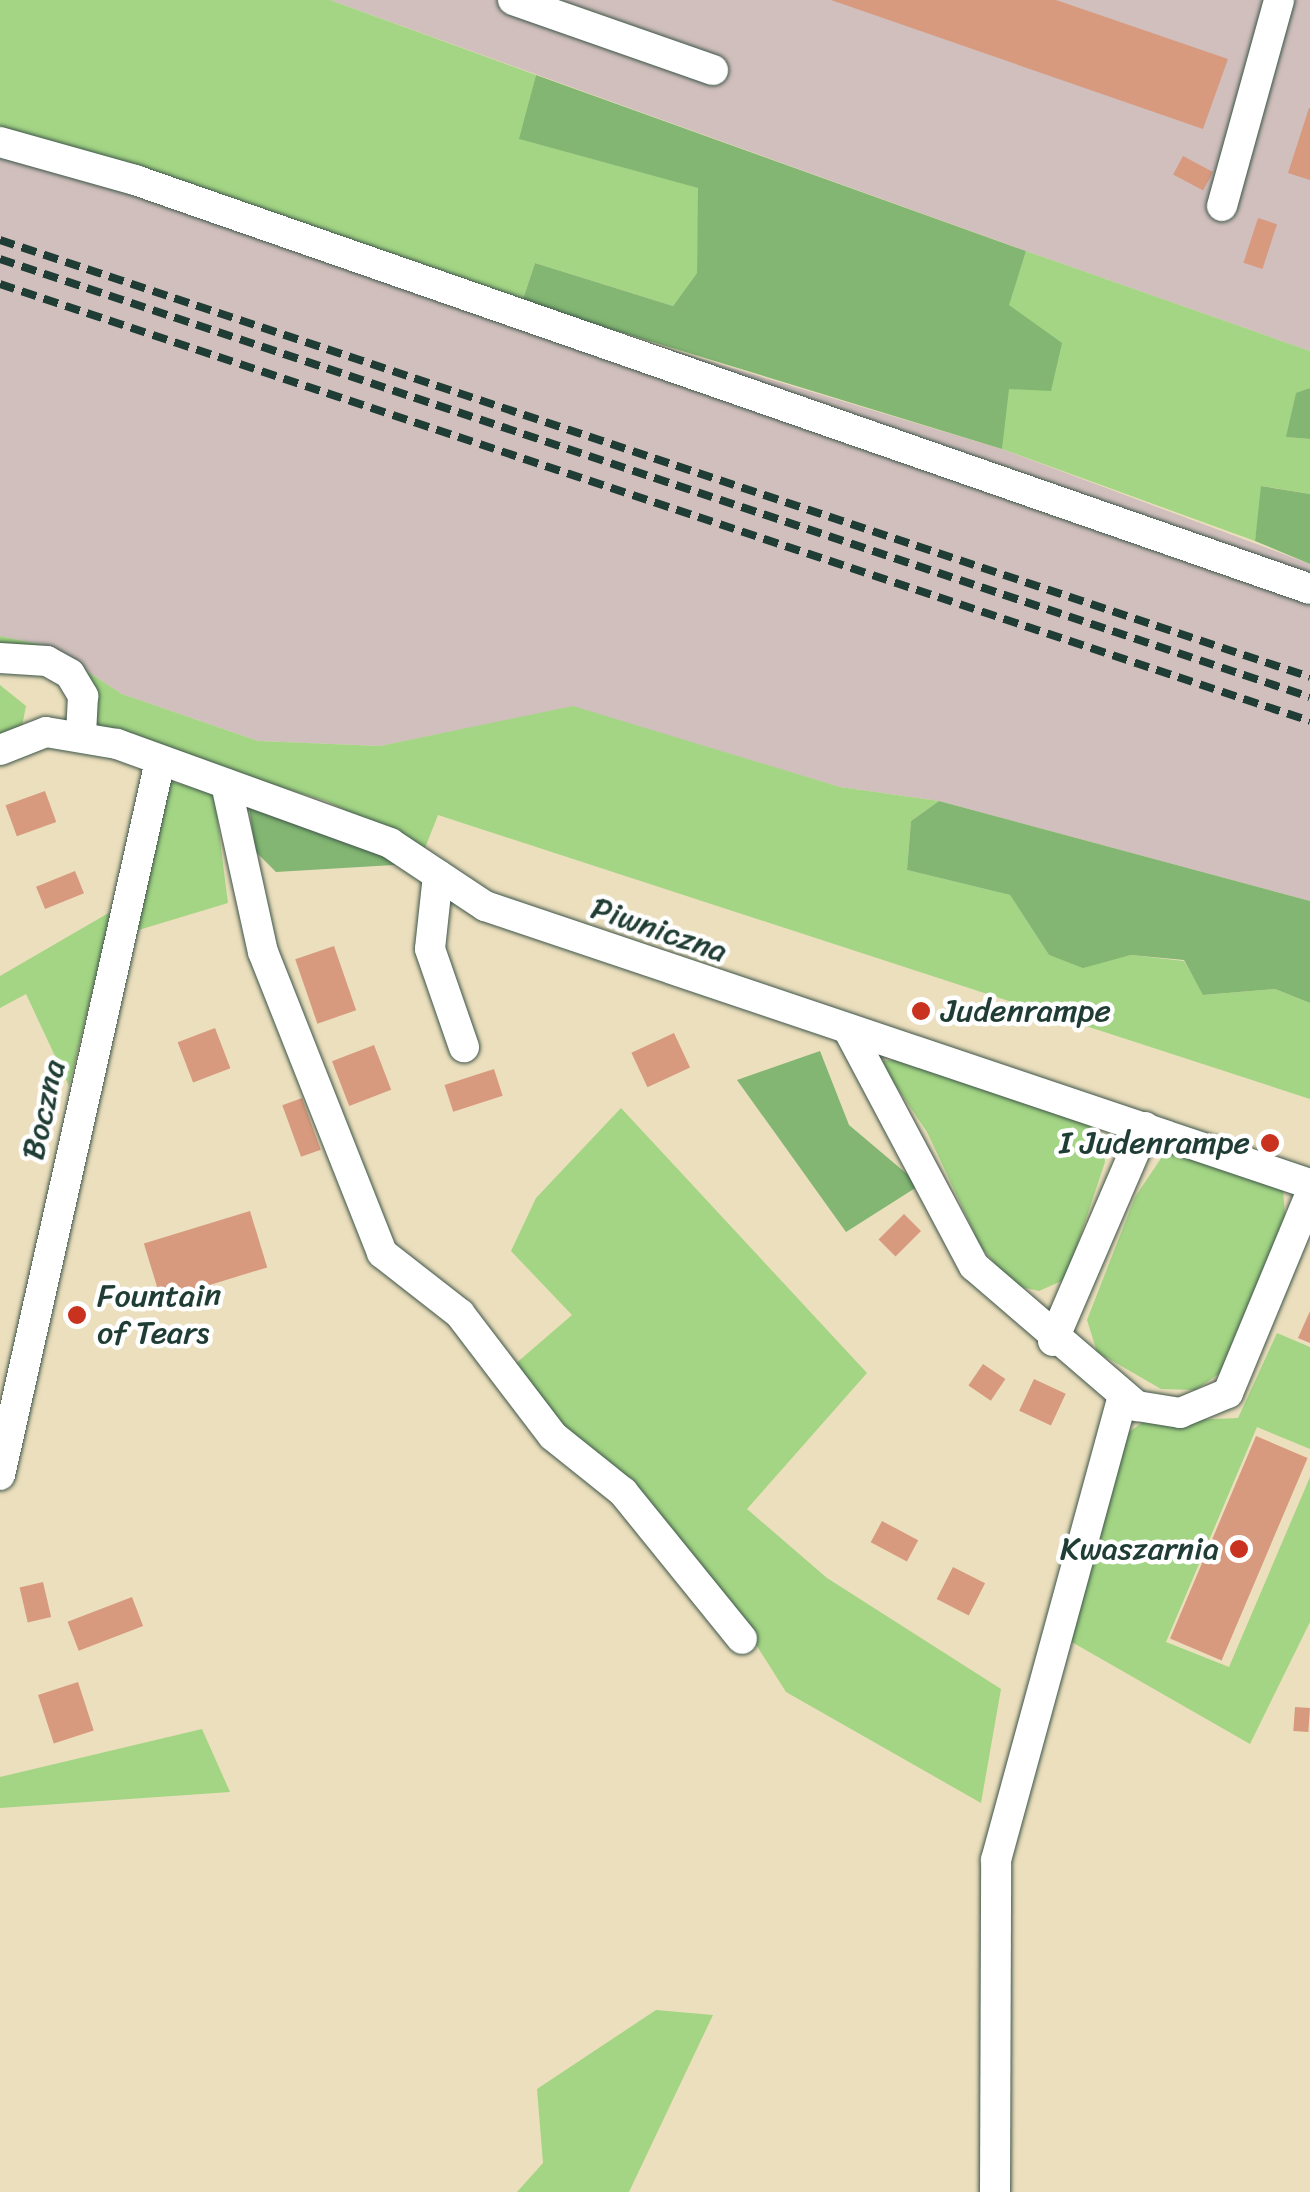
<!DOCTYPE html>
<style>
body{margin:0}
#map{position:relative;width:1310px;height:2192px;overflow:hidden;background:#ecdfbd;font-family:Sriracha,sans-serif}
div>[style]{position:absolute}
.industrial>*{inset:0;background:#d1bfbd}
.green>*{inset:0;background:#a3d584}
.forest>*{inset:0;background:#82b672}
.building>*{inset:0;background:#d79a7f;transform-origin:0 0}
.roads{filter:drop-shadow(0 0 2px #3e5549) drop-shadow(0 0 2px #3e5549)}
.minor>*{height:30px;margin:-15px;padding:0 15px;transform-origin:15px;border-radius:15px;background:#fff}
.rail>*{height:8px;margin-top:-4px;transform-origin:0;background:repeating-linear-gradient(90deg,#1f3d34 0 15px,transparent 0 23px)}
.dots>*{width:28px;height:28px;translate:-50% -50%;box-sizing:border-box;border:5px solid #fff;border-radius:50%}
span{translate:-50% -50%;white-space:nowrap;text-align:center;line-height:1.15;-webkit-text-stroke:9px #fff;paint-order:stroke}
.street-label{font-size:32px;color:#1f3d34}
.poi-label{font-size:32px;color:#1f3d34}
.left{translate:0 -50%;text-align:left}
.right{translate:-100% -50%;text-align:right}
</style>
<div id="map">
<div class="industrial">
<div style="clip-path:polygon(330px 0,1310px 0,1310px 351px,1026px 251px)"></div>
<div style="clip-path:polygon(0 148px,1002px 449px,1310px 564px,1310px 901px,939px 801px,840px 787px,573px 707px,380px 746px,258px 741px,122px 694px,48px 646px,0 636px)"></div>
</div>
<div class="green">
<div style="clip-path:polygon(0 0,330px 0,536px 75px,520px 139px,699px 188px,697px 273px,673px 306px,535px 263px,522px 302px,0 148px)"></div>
<div style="clip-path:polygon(1026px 251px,1310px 351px,1310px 388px,1296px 394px,1287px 437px,1310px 439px,1310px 494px,1262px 486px,1255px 541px,1002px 449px,1008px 305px)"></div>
<div style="clip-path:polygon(0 636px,48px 646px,122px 694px,258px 741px,380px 746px,573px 706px,840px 787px,939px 801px,911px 821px,907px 870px,1010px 895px,1049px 955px,1083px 967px,1131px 955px,1184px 961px,1204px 995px,1275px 989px,1310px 1003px,1310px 1099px,438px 815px,425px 848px,326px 801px,107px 733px,95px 722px,93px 697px,0 650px)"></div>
<div style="clip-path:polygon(0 685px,26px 706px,22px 726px,0 737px)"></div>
<div style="clip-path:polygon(169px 781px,214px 793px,228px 903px,132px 932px)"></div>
<div style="clip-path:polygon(112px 911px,69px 1086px,26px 994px,0 1008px,0 976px)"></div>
<div style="clip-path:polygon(896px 1060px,1073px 1114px,1103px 1136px,1105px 1162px,1066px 1279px,1039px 1291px,1013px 1285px,981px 1247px,927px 1132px,879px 1061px)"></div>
<div style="clip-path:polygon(621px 1108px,867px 1373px,747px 1509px,827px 1578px,1001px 1689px,981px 1803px,786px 1692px,736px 1613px,552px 1423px,514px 1365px,572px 1315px,511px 1251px,536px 1198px)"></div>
<div style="clip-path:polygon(1166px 1151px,1283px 1190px,1286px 1227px,1225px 1370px,1195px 1390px,1161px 1389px,1097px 1352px,1087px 1320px,1135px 1197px)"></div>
<div style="clip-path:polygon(1277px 1333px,1310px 1347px,1310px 1449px,1257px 1427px,1166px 1642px,1229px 1667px,1310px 1477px,1310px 1622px,1250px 1744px,1070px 1641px,1125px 1435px,1143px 1422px,1238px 1418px)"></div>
<div style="clip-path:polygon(202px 1729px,230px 1792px,0 1808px,0 1777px)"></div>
<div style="clip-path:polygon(656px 2010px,713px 2015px,629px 2192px,517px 2192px,543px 2163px,537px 2089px)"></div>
</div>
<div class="forest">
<div style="clip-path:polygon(536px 75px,1026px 251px,1009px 305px,1062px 343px,1051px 391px,1009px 389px,1002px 449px,522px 302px,535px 263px,673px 306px,697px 273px,698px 188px,519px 139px)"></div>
<div style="clip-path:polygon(1310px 388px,1310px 439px,1286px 437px,1296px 393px)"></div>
<div style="clip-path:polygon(1261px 486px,1310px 494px,1310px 564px,1255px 541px)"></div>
<div style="clip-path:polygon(939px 801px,1310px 901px,1310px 1003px,1275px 989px,1203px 995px,1184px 960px,1131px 955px,1083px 968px,1049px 955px,1010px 895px,907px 870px,911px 821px)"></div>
<div style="clip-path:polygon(249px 805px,410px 864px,276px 872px,255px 851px)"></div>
<div style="clip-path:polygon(820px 1051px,849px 1125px,920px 1185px,846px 1232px,737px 1080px)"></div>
</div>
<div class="building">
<div style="clip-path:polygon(831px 0,1056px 0,1228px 59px,1203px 129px)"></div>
<div style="clip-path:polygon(1309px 108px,1310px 108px,1310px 180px,1288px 173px)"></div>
<div style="left:1183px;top:156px;width:34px;height:21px;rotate:28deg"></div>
<div style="left:1258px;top:218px;width:20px;height:47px;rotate:18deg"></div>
<div style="left:45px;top:791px;width:33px;height:42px;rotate:70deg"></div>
<div style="left:75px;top:871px;width:24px;height:42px;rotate:68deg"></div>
<div style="left:334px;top:946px;width:68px;height:41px;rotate:71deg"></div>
<div style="left:215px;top:1028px;width:43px;height:40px;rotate:69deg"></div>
<div style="left:674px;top:1033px;width:38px;height:47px;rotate:65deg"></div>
<div style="left:374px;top:1045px;width:48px;height:45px;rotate:69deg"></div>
<div style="left:494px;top:1069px;width:28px;height:52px;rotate:72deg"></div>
<div style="left:302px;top:1098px;width:55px;height:21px;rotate:70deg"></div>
<div style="left:250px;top:1211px;width:59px;height:111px;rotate:73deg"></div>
<div style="left:904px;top:1214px;width:24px;height:36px;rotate:45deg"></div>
<div style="clip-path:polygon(1310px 1311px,1310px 1343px,1298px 1338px)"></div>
<div style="left:983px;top:1364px;width:27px;height:26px;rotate:34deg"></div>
<div style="left:1034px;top:1379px;width:35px;height:35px;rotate:25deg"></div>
<div style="left:1256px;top:1436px;width:56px;height:220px;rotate:23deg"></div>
<div style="left:882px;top:1521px;width:41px;height:24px;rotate:28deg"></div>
<div style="left:953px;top:1567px;width:36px;height:36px;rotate:27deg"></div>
<div style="left:43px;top:1582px;width:36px;height:24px;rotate:77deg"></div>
<div style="left:132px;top:1597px;width:31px;height:69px;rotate:69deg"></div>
<div style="left:78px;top:1682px;width:51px;height:42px;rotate:72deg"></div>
<div style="left:1295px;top:1707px;width:15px;height:24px;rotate:4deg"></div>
</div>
<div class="roads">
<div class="minor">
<div style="left:513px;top:0;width:212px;rotate:19.3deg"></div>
<div style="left:0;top:142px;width:140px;rotate:15.7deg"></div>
<div style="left:135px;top:180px;width:1244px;rotate:19.19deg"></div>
<div style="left:1222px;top:206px;width:214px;rotate:-74.5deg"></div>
<div style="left:0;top:658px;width:47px;rotate:3.7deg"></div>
<div style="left:47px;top:661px;width:26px;rotate:29deg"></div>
<div style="left:70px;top:674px;width:26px;rotate:59deg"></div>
<div style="left:83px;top:696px;width:39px;rotate:93deg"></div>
<div style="left:0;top:750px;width:49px;rotate:-21.4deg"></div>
<div style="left:46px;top:732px;width:72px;rotate:9.6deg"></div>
<div style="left:117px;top:744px;width:290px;rotate:19.9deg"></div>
<div style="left:390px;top:843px;width:114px;rotate:33.6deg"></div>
<div style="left:485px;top:906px;width:871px;rotate:18.62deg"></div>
<div style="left:226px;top:784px;width:172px;rotate:77.6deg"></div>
<div style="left:263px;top:952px;width:324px;rotate:68.4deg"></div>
<div style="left:382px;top:1253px;width:99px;rotate:38deg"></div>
<div style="left:460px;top:1314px;width:153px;rotate:52.7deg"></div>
<div style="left:553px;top:1436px;width:90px;rotate:38.7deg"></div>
<div style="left:623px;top:1492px;width:189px;rotate:51deg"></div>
<div style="left:438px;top:875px;width:74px;rotate:96.2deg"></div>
<div style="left:430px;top:949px;width:104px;rotate:70.9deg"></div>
<div style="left:850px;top:1033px;width:264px;rotate:62deg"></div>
<div style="left:974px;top:1266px;width:215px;rotate:40.7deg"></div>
<div style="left:1137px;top:1406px;width:44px;rotate:9.2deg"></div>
<div style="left:1180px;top:1413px;width:52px;rotate:-22.6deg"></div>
<div style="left:1228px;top:1393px;width:214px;rotate:-67.5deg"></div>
<div style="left:1053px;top:1341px;width:233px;rotate:-66.7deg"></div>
<div style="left:0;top:1475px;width:732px;rotate:-77.37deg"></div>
<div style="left:995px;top:2192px;width:332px;rotate:-89.8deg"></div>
<div style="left:996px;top:1860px;width:479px;rotate:-74.7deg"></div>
</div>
</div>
<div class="rail">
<div style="left:0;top:240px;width:1381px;rotate:18.45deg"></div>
<div style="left:0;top:259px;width:1381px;rotate:18.49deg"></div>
<div style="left:0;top:284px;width:1381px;rotate:18.45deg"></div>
</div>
<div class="dots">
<div style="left:921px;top:1011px;background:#c8321e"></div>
<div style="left:1270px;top:1143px;background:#c8321e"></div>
<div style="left:77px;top:1315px;background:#c8321e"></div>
<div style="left:1239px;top:1549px;background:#c8321e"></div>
</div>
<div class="street-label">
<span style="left:659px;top:930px;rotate:19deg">Piwniczna</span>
<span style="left:44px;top:1110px;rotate:-77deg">Boczna</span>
</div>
<div class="poi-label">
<span class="left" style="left:941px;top:1011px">Judenrampe</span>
<span class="right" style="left:1250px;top:1143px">I Judenrampe</span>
<span class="left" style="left:97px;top:1315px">Fountain<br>of Tears</span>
<span class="right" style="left:1219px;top:1549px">Kwaszarnia</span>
</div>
</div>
